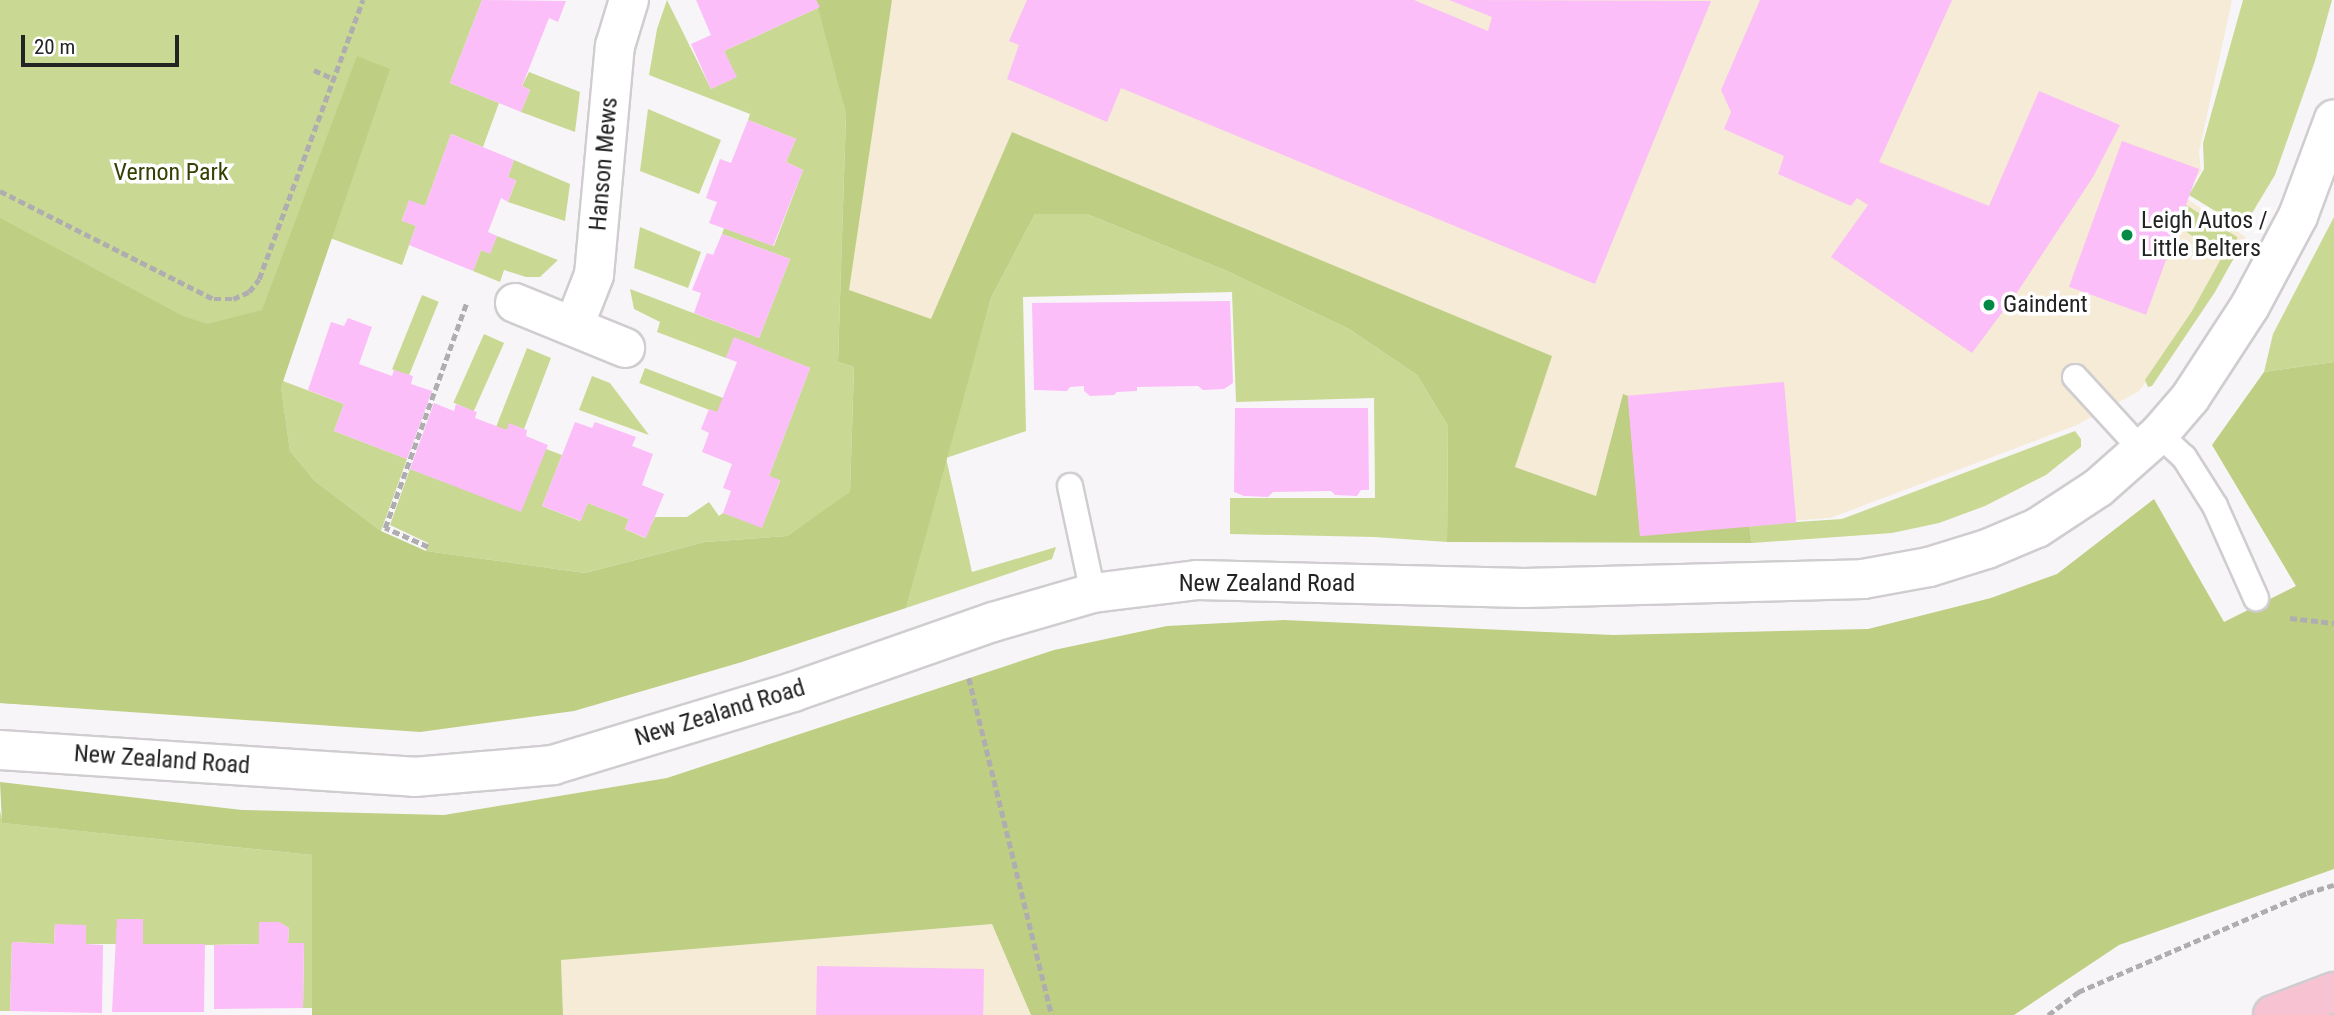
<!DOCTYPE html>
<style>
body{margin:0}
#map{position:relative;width:2334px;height:1015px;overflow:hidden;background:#f8f5f8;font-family:"Roboto Condensed",sans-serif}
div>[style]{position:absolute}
.industrial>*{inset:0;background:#f5ebd6}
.green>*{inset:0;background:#c9d993;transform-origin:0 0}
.forest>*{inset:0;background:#bece82}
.building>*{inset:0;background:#fbbef8;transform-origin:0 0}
.path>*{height:4.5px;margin-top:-2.25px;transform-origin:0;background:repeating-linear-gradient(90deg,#b0adb0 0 7px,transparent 0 10.5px)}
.roads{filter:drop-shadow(2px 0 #d0cdd0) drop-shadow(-2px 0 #d0cdd0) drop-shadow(0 2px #d0cdd0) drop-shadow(0 -2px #d0cdd0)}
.service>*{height:24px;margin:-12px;padding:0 12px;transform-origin:12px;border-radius:12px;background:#fff}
.minor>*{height:38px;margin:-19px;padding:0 19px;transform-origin:19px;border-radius:19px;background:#fff}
.primary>*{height:38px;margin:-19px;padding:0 19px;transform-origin:19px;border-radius:19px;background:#f7c2d1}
.dots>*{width:19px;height:19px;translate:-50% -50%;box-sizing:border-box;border:4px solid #fff;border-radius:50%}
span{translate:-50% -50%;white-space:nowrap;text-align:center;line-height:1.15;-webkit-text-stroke:7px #fff;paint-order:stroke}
.street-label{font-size:24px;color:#242324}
.park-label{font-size:24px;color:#374004}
.poi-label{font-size:24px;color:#242324}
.left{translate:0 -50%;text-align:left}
.scale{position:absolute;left:21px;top:35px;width:158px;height:32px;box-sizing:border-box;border:4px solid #242324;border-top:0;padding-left:9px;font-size:21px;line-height:24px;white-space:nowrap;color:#242324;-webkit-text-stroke:5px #fff;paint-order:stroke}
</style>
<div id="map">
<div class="industrial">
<div style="clip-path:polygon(892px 0,2232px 0,2199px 152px,2201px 171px,2184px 197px,2246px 237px,2190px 325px,2139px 391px,2077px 425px,1830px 518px,1640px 532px,1623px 394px,1596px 496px,1515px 467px,1551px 356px,1012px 132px,931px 320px,848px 290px)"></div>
<div style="clip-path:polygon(992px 924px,1031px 1015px,563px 1015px,561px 960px)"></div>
</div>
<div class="green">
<div style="clip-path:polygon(0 0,482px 0,450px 83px,499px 103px,483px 147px,451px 134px,425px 206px,409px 201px,402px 220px,416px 226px,402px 265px,330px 238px,283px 381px,344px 404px,334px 431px,407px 459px,381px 531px,315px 481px,290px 451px,281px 388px,103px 709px,0 703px)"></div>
<div style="clip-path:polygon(667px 0,711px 89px,736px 77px,724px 51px,820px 7px,846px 114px,838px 362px,854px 367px,850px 493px,787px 536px,705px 542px,585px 573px,426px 551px,428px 543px,390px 525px,410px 469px,450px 484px,546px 449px,562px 455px,542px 506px,580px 521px,588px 503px,629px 519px,625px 529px,645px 538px,655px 517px,687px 517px,709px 502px,719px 516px,723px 513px,762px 527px,780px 481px,769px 476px,810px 368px,734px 338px,726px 358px,657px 332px,660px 322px,634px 309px,630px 289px,759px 338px,790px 259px,722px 234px,724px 228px,774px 246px,803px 170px,786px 162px,796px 139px,748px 120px,750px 114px,649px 75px,657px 29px)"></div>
<div style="clip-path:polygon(2243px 0,2332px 0,2315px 61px,2275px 175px,2243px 228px,2189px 195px,2204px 169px,2203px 143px)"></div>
<div style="clip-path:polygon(529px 72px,580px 92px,575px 132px,521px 112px,530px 90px,522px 86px)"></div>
<div style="clip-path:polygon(648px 109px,721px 140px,699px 194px,640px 171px)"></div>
<div style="clip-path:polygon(514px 160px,570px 184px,565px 221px,508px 202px,516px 181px,508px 177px)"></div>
<div style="clip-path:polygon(2183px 203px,2237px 237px,2239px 249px,2215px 292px,2152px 386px,2148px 387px,2145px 380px,2192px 311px,2222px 257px,2171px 221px)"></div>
<div style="clip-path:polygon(1035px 214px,1087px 214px,1227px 271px,1349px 329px,1417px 375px,1448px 426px,1447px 542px,1374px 537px,1230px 534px,1230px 498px,1375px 498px,1374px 398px,1236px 402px,1232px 292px,1023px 297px,1026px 431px,946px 458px,972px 572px,1056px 547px,1052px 559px,906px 608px,946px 458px,991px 298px)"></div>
<div style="clip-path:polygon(2334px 217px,2334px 362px,2264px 372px,2273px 334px)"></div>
<div style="clip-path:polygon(640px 227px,701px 252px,688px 288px,634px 268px)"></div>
<div style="clip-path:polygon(497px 236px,558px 260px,540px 277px,526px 277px,504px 270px,500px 282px,473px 271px,481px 250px,490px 253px)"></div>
<div style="left:422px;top:295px;width:18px;height:80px;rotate:22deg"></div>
<div style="left:484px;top:334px;width:22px;height:75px;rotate:24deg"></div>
<div style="clip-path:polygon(527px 348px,551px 358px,524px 429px,510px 424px,507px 430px,496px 427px)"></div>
<div style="left:645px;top:368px;width:85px;height:16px;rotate:21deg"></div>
<div style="clip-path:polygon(592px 376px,610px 383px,649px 435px,579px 410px)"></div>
<div style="clip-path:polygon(2075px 431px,2081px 439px,2081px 447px,2046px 475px,1985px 506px,1939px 523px,1892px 533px,1752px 543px,1749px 525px,1842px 519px)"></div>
<div style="clip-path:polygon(0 811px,3px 823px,312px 855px,312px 1008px,303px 1008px,304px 944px,288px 943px,289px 928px,279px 922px,259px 922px,259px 944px,208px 945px,143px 944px,143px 919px,117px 919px,117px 944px,86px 944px,55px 924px,54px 944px,12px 942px,10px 1011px,0 1011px)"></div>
</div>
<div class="forest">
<div style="clip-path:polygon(816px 0,892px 0,849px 290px,931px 319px,1012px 132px,1552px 356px,1515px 467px,1596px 496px,1623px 394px,1628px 396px,1640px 532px,1749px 525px,1752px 543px,1447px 542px,1448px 426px,1417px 375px,1349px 329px,1227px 271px,1087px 214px,1035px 214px,991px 298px,906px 608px,742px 662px,574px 711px,420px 732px,0 703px,0 218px,183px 316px,207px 324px,262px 310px,357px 56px,390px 69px,281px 387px,290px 451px,315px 481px,381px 531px,426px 551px,585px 573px,705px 542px,787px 536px,850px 492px,854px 367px,838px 362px,846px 114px)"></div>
<div style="clip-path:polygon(2334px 362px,2334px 869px,2119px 945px,2014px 1015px,1031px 1015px,992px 924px,561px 960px,563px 1015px,312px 1015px,312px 855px,2px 823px,0 782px,242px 810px,444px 815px,667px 778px,1054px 650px,1167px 626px,1284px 620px,1613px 635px,1868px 629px,1991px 598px,2057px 574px,2154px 499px,2224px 622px,2296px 586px,2212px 445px,2264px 372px)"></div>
</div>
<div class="building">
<div style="clip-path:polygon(482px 0,566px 1px,558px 22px,549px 18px,522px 86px,530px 90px,521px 112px,450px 83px)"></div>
<div style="clip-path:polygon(696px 0,816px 0,820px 7px,724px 51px,737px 77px,711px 89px,691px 44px,711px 35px)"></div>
<div style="clip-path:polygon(1027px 0,1414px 0,1488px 31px,1492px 17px,1449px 0,1711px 1px,1595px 284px,1121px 88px,1107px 122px,1007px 79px,1019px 45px,1009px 41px)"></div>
<div style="clip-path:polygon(1760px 0,1952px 0,1879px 162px,1989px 206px,2039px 91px,2120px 125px,2093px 177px,2018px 291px,1972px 353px,1831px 257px,1868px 205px,1857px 198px,1851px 206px,1778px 174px,1784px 156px,1724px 129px,1731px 112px,1721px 90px)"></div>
<div style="clip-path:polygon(748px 120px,796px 139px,786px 162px,803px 170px,773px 246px,709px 223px,717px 202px,706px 198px,713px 178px,720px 159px,731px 163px)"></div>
<div style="clip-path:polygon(451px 134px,514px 160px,508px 177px,516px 180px,508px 202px,501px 198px,488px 232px,497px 236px,490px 254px,481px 250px,473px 271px,409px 245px,416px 226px,402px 221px,409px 200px,425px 206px)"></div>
<div style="left:2122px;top:141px;width:82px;height:155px;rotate:20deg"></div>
<div style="clip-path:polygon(722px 234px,790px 259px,759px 338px,694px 313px,701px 293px,692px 290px,707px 253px,713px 255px)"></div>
<div style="clip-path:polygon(1230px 301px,1233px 383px,1224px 389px,1203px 390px,1198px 386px,1137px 387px,1137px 391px,1117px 392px,1114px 395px,1090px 396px,1084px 391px,1084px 386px,1070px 387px,1067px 391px,1034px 390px,1032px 303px)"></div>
<div style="clip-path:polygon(348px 318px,372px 327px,359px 364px,392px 376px,394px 370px,413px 376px,411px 384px,432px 391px,407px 459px,334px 431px,344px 404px,308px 390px,331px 322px,344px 326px)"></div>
<div style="clip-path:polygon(734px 337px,810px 368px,769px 476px,780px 480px,762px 528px,723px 513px,731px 491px,723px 488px,732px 464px,702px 452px,709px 433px,701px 429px,709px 409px,717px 412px,737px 362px,726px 358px)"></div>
<div style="left:1784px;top:382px;width:141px;height:157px;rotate:85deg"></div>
<div style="clip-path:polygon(434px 403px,454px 411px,456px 404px,477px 412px,475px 418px,507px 430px,509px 423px,524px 429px,527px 430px,526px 436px,548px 445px,521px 512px,410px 469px)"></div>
<div style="clip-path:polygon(1235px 408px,1368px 408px,1369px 490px,1361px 490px,1357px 496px,1335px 495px,1331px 491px,1273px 492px,1268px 497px,1244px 496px,1234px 492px)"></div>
<div style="clip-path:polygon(575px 422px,592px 428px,595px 422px,636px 437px,632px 446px,653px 454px,642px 485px,664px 494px,646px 538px,625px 529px,629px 519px,588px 503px,581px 521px,542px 506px)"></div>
<div style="clip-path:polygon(117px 919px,143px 919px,143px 944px,205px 944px,204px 1012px,112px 1012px)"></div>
<div style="clip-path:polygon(259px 922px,279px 922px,289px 928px,288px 943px,304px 943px,303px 1008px,214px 1009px,214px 945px,259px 944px)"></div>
<div style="clip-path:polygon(55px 924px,86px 925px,86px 944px,103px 945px,102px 1013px,10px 1011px,12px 942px,54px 944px)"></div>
<div style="left:817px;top:966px;width:167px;height:49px;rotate:1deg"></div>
</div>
<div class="path">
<div style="left:314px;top:70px;width:22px;rotate:24deg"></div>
<div style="left:0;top:191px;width:240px;rotate:26.8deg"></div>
<div style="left:214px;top:299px;width:19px"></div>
<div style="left:233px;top:299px;width:17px;rotate:-24deg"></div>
<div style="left:249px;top:292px;width:16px;rotate:-52deg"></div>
<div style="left:259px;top:279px;width:298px;rotate:-69.6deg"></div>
<div style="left:428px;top:547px;width:47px;rotate:-156.2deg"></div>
<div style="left:385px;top:528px;width:240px;rotate:-70.1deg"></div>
<div style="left:2290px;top:618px;width:44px;rotate:6.5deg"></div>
<div style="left:969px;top:678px;width:347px;rotate:76.2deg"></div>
<div style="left:2048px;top:1015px;width:38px;rotate:-37deg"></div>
<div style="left:2078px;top:992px;width:249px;rotate:-23.4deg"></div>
<div style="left:2307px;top:893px;width:28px;rotate:-17deg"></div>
</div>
<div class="roads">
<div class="service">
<div style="left:2075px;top:377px;width:99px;rotate:47.5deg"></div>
<div style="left:2159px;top:434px;width:34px;rotate:43deg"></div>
<div style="left:2184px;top:457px;width:58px;rotate:57.7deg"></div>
<div style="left:2215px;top:506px;width:101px;rotate:66deg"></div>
<div style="left:1070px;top:486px;width:109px;rotate:77.9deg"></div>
</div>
<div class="minor">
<div style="left:515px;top:303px;width:119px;rotate:22.2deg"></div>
<div style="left:574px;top:326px;width:55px;rotate:-68.6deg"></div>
<div style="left:594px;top:275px;width:230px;rotate:-84.8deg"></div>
<div style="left:615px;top:46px;width:48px;rotate:-73.1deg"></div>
<div style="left:0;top:750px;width:415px;rotate:3.7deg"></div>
<div style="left:414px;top:777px;width:140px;rotate:-4.9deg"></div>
<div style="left:553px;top:765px;width:251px;rotate:-16.9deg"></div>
<div style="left:793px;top:692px;width:212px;rotate:-19.3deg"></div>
<div style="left:993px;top:622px;width:104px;rotate:-16.2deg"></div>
<div style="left:1093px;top:593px;width:106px;rotate:-7.1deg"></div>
<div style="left:1198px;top:580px;width:326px;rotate:1.4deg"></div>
<div style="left:1524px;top:588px;width:339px;rotate:-1.5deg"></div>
<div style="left:1863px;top:579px;width:67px;rotate:-10.3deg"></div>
<div style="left:1929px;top:567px;width:61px;rotate:-17.2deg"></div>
<div style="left:1987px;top:549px;width:54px;rotate:-22.8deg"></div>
<div style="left:2037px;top:528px;width:73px;rotate:-33.3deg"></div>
<div style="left:2098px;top:488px;width:81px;rotate:-41.5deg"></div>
<div style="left:2159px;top:434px;width:48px;rotate:-49.3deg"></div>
<div style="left:2190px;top:398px;width:110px;rotate:-56.9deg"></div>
<div style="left:2250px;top:306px;width:102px;rotate:-61.9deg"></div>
<div style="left:2298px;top:216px;width:103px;rotate:-69.6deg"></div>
</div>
<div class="primary">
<div style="left:2273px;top:1015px;width:65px;rotate:-20.7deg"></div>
</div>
</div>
<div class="dots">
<div style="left:2127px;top:235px;background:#038946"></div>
<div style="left:1989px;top:305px;background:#038946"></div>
</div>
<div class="street-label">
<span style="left:604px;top:164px;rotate:-85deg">Hanson Mews</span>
<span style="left:1267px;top:584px">New Zealand Road</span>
<span style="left:720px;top:713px;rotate:-17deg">New Zealand Road</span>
<span style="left:162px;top:760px;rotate:4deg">New Zealand Road</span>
</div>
<div class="park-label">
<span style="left:171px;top:173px">Vernon Park</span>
</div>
<div class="poi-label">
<span class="left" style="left:2141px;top:235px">Leigh Autos /<br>Little Belters</span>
<span class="left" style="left:2003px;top:305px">Gaindent</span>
</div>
<div class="scale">20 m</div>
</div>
